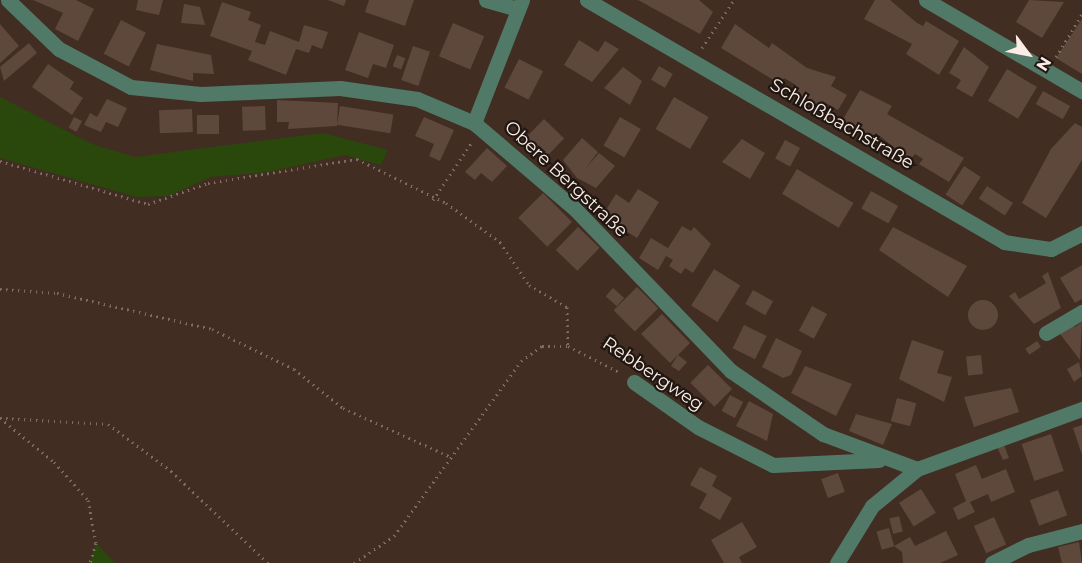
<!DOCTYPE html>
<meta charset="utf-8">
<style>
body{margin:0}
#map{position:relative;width:1082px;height:563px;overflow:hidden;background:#412d22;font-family:Montserrat,sans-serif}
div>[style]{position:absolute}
.green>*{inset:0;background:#2a480b}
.building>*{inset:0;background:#5e483c;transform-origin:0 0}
.round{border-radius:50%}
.path>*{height:3px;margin-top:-1.5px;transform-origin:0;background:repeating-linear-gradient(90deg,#7e6c63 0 1.5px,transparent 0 6px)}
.minor>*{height:15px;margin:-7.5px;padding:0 7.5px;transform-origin:7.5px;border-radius:7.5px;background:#517967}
span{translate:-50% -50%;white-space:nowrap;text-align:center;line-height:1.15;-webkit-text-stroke:4.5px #211712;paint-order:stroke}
.street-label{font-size:18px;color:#fbede6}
.north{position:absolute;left:998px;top:24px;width:60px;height:60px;-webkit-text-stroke:4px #211712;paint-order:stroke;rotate:122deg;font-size:16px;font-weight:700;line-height:24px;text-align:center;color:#fbede6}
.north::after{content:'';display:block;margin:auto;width:21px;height:27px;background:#fbede6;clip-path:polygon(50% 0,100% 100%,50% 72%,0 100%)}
</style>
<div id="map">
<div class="green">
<div style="clip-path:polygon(0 97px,92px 144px,135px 157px,323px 133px,388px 150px,381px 165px,345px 155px,268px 172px,211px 177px,168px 196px,137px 197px,0 158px)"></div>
<div style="clip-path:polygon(96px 543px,115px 563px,90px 563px)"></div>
</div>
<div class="building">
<div style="clip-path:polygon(33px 0,76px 0,94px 9px,78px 41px,55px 29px,63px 13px)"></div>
<div style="clip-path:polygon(138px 0,163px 0,159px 15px,136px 10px)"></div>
<div style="clip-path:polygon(328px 0,346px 0,344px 6px)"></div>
<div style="clip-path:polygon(369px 0,414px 0,405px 26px,365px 12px)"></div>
<div style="clip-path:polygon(638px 0,699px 0,713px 12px,700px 34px)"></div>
<div style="clip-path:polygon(875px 0,890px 0,917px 23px,923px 26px,926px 21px,959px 41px,939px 75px,906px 54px,912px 44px,864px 19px)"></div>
<div style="clip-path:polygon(1029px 0,1064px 2px,1042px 38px,1016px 22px)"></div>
<div style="clip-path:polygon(222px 2px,251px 12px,248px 20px,261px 25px,255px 42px,265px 45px,270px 31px,299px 42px,304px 25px,328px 32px,322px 49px,312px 45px,309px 53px,296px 49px,286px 75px,248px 60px,252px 51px,210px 36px)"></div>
<div style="clip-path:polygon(184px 4px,200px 7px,205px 25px,181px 23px)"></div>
<div style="clip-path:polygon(1082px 19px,1082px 74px,1056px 58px)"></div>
<div style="left:121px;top:20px;width:28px;height:38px;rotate:27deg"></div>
<div style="left:453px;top:23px;width:34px;height:36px;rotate:23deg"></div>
<div style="clip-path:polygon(0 24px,19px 46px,0 63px)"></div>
<div style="clip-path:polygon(735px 24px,769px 48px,772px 43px,807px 68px,836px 77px,831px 86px,847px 95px,838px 110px,822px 101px,819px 107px,792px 91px,796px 85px,784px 78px,780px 84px,721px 48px)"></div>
<div style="clip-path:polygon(359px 32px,394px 45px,386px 68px,373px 64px,368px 78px,345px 70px)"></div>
<div style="clip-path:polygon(579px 40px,598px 52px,605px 41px,619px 49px,592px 82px,564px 65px)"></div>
<div style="clip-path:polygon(29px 43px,37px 53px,4px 81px,0 67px)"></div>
<div style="clip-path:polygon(157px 44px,211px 55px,214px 74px,193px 73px,193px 81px,150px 70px)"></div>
<div style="left:413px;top:46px;width:18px;height:36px;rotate:19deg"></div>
<div style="clip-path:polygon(964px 47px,989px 67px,972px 97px,956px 88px,961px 80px,949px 73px)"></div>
<div style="left:397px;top:55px;width:9px;height:12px;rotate:21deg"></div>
<div style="left:519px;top:59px;width:27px;height:32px;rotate:27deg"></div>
<div style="clip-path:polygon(48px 64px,74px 82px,70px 89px,83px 98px,72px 115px,32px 87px)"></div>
<div style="left:659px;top:66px;width:16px;height:16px;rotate:30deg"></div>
<div style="clip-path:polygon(623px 67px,642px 81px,630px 105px,604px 88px)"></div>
<div style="left:1007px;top:69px;width:35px;height:37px;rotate:31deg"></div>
<div style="clip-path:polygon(860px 90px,892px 106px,887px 114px,964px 158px,949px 182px,919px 164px,923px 159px,915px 154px,910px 160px,876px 133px,872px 139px,842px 121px)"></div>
<div style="left:1043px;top:91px;width:31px;height:15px;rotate:29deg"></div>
<div style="left:674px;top:97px;width:40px;height:37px;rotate:30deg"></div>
<div style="clip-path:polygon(107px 99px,127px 108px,118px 127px,106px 122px,101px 132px,84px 125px,90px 113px,97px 117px)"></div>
<div style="clip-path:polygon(277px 100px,338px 103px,337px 126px,288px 129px,289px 122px,277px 122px)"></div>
<div style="left:265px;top:106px;width:24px;height:23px;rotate:88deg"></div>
<div style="left:340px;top:106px;width:54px;height:19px;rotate:9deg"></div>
<div style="left:192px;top:109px;width:23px;height:33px;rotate:88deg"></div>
<div style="left:197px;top:115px;width:22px;height:19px"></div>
<div style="left:74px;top:117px;width:9px;height:12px;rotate:27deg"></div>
<div style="clip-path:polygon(424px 117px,454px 130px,440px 161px,429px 156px,434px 144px,415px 136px)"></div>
<div style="left:620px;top:117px;width:24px;height:33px;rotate:30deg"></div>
<div style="left:544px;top:119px;width:28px;height:30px;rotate:44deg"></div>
<div style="clip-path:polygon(1075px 123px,1082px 127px,1082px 160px,1046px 218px,1022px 203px,1051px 149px)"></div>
<div style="clip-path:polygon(582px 138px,598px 152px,585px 169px,599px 153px,615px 166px,596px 188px,577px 178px,563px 160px)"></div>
<div style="clip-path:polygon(742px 139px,765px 153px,750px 179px,722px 162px)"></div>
<div style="left:785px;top:140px;width:17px;height:21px;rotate:28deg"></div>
<div style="clip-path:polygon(487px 148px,507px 166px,492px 182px,481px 173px,475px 180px,465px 172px)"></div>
<div style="left:964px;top:166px;width:20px;height:34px;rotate:33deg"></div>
<div style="left:797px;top:169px;width:66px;height:29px;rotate:31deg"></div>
<div style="left:987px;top:186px;width:31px;height:15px;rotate:33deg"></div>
<div style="clip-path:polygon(638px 189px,659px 202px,637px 238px,602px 216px,616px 194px,629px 203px)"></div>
<div style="left:871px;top:191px;width:31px;height:20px;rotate:29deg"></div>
<div style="left:543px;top:193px;width:41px;height:35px;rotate:45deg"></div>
<div style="clip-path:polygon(682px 226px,691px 231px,694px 227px,711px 244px,693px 273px,685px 268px,681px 274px,669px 266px,673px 260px,666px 256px,658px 270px,639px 258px,651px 238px,668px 248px)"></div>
<div style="left:578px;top:227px;width:30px;height:32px;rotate:44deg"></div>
<div style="clip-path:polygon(893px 227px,967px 266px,948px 297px,879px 250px)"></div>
<div style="clip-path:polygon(1082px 265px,1082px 299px,1075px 303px,1060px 278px)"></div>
<div style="left:714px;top:269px;width:31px;height:43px;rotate:32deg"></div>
<div style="clip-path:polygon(1048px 272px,1061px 308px,1034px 324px,1009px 296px,1015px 292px,1019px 299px,1033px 291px,1046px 283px,1042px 276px)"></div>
<div style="left:637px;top:287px;width:30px;height:33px;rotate:45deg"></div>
<div style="left:613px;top:288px;width:15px;height:11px;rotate:42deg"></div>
<div style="left:753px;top:290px;width:23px;height:16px;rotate:29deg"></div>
<div class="round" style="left:968px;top:300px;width:30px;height:30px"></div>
<div style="left:812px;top:306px;width:17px;height:28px;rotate:28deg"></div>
<div style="clip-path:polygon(662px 314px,690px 343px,678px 355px,687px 362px,679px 371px,671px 366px,678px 355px,670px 363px,641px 334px)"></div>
<div style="clip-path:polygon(1071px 321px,1075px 327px,1082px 322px,1080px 360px,1057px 330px)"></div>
<div style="left:744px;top:325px;width:25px;height:26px;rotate:26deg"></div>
<div style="clip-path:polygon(776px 338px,802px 351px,791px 375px,783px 378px,762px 367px)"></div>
<div style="clip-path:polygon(912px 340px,944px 351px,937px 373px,952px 377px,944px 402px,899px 379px)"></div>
<div style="left:1037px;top:341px;width:7px;height:14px;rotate:56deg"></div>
<div style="left:981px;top:355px;width:19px;height:15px;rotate:84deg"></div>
<div style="clip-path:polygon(1079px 362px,1082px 376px,1074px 382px,1067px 369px)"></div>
<div style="left:708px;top:365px;width:34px;height:25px;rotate:45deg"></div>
<div style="clip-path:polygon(805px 366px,852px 384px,836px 416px,791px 393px)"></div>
<div style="clip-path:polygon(1011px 388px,1019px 412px,974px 427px,964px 397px)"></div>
<div style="left:730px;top:395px;width:15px;height:18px;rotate:28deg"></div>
<div style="left:897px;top:398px;width:20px;height:24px;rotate:15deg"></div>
<div style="clip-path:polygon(749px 401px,773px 414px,767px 441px,736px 426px)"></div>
<div style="clip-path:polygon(856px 414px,892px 424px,883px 445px,849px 431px)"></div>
<div style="clip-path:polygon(1082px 425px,1082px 455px,1073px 428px)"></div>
<div style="left:1051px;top:434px;width:39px;height:31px;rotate:71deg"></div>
<div style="clip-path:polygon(1004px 445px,1009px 458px,1003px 460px,997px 447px)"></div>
<div style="clip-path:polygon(976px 465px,982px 479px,1006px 469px,1015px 492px,991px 502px,988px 494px,970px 502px,975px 512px,958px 520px,953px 508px,966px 501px,955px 474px)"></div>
<div style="clip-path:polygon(700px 467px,717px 476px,712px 486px,732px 498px,720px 520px,699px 508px,707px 494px,690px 485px)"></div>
<div style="left:838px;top:473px;width:20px;height:18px;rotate:70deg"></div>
<div style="left:921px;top:489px;width:28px;height:26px;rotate:58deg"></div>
<div style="left:1058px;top:490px;width:27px;height:30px;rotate:70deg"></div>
<div style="left:899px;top:516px;width:16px;height:10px;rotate:76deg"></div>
<div style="left:994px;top:517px;width:30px;height:22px;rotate:66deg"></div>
<div style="clip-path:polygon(742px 522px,757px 547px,739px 557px,742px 563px,724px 563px,711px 540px)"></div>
<div style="left:889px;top:528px;width:19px;height:13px;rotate:74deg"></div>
<div style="clip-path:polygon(946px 531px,958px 555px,940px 563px,903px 563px,902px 552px,894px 546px,910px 537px,915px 546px)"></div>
<div style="clip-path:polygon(1079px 542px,1082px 563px,1062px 563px,1058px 547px)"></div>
</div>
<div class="path">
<div style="left:702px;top:48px;width:58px;rotate:-56.3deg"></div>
<div style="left:1056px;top:57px;width:50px;rotate:-58.8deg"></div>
<div style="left:0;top:161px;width:154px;rotate:16.2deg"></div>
<div style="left:148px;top:204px;width:64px;rotate:-19.3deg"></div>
<div style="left:208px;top:183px;width:151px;rotate:-9.2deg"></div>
<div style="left:357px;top:159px;width:99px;rotate:26.3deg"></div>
<div style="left:446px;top:203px;width:67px;rotate:35.8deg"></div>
<div style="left:500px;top:242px;width:52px;rotate:56deg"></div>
<div style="left:529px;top:285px;width:44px;rotate:30.1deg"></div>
<div style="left:567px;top:307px;width:39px;rotate:89deg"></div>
<div style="left:433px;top:200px;width:70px;rotate:-56.1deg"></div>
<div style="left:0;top:289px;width:57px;rotate:4deg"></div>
<div style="left:57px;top:293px;width:159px;rotate:13.1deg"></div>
<div style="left:212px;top:329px;width:91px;rotate:26deg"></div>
<div style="left:294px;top:369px;width:63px;rotate:38.5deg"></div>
<div style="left:343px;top:408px;width:119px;rotate:24.4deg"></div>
<div style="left:0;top:418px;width:108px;rotate:3.2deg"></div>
<div style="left:108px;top:424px;width:79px;rotate:36.7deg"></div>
<div style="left:171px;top:471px;width:134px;rotate:43.5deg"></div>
<div style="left:0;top:418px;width:70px;rotate:39.2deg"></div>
<div style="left:54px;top:462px;width:51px;rotate:48.2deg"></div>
<div style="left:88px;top:500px;width:44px;rotate:79.5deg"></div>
<div style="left:96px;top:543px;width:21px;rotate:107deg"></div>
<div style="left:354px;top:563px;width:48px;rotate:-34deg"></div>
<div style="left:394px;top:536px;width:216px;rotate:-54deg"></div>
<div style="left:521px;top:361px;width:26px;rotate:-36deg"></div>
<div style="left:542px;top:346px;width:26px"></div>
<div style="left:568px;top:346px;width:59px;rotate:27deg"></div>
</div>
<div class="minor">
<div style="left:8px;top:0;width:71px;rotate:43.9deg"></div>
<div style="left:59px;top:49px;width:81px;rotate:27.8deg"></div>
<div style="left:131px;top:87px;width:70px;rotate:5.7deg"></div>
<div style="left:201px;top:94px;width:139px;rotate:-2.5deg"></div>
<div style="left:340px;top:88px;width:78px;rotate:8.1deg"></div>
<div style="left:417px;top:99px;width:62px;rotate:22.8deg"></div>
<div style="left:474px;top:123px;width:133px;rotate:40.4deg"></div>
<div style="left:575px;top:209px;width:225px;rotate:46.1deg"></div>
<div style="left:731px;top:371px;width:112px;rotate:34.4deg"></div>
<div style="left:823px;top:434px;width:100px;rotate:20.4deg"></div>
<div style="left:486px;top:0;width:33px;rotate:16deg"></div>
<div style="left:587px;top:0;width:482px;rotate:30.1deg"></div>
<div style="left:1004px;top:242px;width:48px;rotate:8.5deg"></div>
<div style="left:1051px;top:249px;width:35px;rotate:-27deg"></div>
<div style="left:926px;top:0;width:181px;rotate:30.3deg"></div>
<div style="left:474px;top:123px;width:132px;rotate:-68.7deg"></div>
<div style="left:1046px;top:333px;width:42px;rotate:-30.3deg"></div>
<div style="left:634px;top:382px;width:78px;rotate:35.1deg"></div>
<div style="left:698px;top:427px;width:84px;rotate:26.9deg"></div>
<div style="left:773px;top:465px;width:106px;rotate:-2.7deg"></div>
<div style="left:837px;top:563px;width:67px;rotate:-58.4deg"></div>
<div style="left:872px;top:506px;width:58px;rotate:-39.4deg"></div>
<div style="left:917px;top:469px;width:176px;rotate:-20deg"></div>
<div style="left:992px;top:563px;width:40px;rotate:-26.6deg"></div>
<div style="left:1028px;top:545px;width:56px;rotate:-14.5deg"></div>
</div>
<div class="street-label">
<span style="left:842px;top:124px;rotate:30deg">Schloßbachstraße</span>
<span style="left:566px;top:179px;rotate:43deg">Obere Bergstraße</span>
<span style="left:653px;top:374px;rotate:34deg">Rebbergweg</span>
</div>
<div class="north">N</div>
</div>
